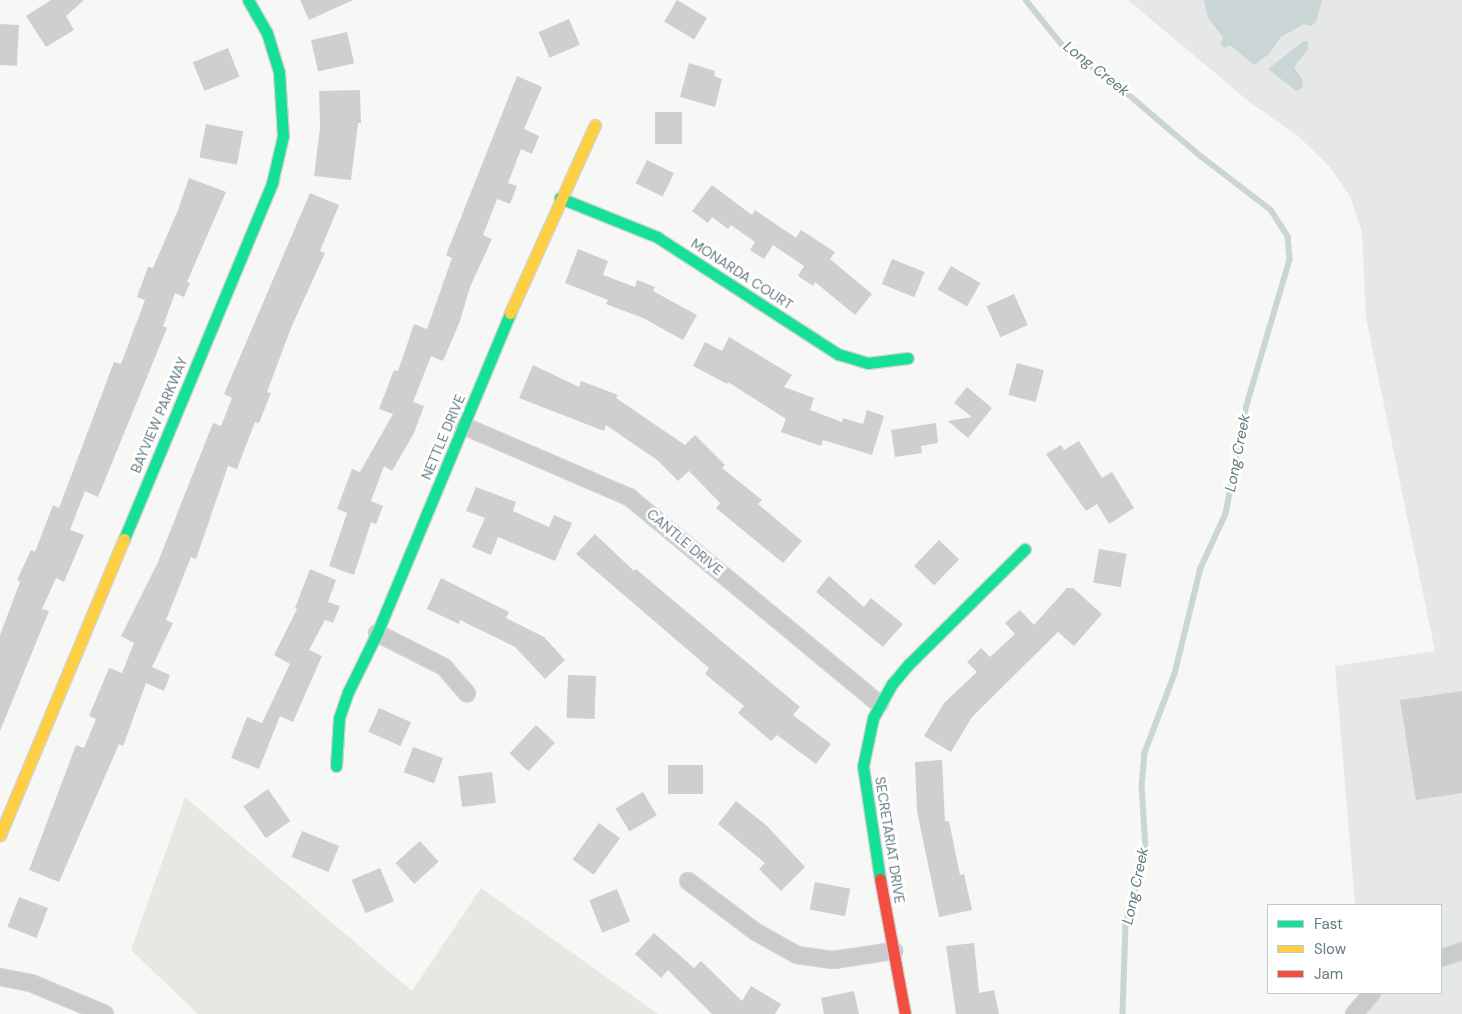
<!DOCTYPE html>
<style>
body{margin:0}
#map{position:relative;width:1462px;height:1014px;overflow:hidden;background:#f7f7f6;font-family:"DM Sans",sans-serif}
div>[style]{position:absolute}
.built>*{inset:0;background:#e6e7e7}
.green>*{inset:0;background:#e6e9e3}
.water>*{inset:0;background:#cad5d6}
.stream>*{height:5.5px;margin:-2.75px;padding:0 2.75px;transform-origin:2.75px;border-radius:2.75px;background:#cad5d6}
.building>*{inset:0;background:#cdcfd0;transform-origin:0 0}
.roads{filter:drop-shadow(1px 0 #d2d4d4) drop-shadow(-1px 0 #d2d4d4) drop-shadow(0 1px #d2d4d4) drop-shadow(0 -1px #d2d4d4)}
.street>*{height:16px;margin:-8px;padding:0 8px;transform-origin:8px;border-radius:8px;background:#c9cbcc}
.fast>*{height:11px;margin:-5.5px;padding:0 5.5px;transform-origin:5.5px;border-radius:5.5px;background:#16e098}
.slow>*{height:11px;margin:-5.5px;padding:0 5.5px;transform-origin:5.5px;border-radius:5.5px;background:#ffcf43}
.jam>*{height:11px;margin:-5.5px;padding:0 5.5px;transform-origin:5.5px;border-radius:5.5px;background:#f24e42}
span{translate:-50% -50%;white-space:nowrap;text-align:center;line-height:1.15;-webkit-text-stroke:5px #fff;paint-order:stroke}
.street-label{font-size:14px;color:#627a81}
.water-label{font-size:15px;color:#5d797c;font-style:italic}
.legend{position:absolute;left:1267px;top:904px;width:175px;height:90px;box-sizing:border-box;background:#fff;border:1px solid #c0cacd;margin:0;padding:6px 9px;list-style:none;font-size:15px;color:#627a81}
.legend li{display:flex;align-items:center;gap:10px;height:25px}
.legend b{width:25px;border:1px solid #c0cacd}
</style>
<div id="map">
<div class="built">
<div style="clip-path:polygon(1128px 0,1462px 0,1462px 1014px,1364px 1014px,1362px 993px,1441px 993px,1441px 905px,1355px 905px,1335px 666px,1435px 651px,1366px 318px,1362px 232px,1350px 196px,1329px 166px,1297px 135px,1252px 104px)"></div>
</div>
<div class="green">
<div style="clip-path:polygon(185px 797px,412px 991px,481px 888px,658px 1014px,198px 1014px,131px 950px)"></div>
</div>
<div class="water">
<div style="clip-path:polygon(1204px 0,1322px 0,1316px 22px,1310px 26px,1304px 24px,1281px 37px,1269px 54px,1254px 65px,1230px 45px,1225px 48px,1221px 45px,1223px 37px,1208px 18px)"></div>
<div style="clip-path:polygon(1308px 41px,1308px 49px,1294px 67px,1303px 81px,1302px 88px,1296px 91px,1268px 69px,1302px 42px)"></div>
</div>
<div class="stream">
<div style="left:1026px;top:0;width:67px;rotate:51.1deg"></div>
<div style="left:1068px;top:52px;width:46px;rotate:31.6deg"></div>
<div style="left:1107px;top:76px;width:125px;rotate:40.5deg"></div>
<div style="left:1202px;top:157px;width:87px;rotate:37.5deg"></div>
<div style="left:1271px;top:210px;width:31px;rotate:57deg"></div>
<div style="left:1288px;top:236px;width:24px;rotate:85deg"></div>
<div style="left:1290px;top:260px;width:155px;rotate:106.5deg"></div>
<div style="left:1246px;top:409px;width:107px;rotate:100.8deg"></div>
<div style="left:1226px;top:514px;width:60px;rotate:114.8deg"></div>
<div style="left:1201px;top:568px;width:109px;rotate:103.8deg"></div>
<div style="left:1175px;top:674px;width:85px;rotate:110.8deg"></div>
<div style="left:1145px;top:753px;width:32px;rotate:95deg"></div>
<div style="left:1142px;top:785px;width:66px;rotate:86.5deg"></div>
<div style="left:1146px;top:851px;width:76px;rotate:105.3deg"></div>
<div style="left:1126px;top:924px;width:90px;rotate:91.9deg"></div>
</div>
<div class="building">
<div style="clip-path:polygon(51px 0,84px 0,66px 16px,74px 30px,46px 47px,26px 16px)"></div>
<div style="clip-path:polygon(300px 0,353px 0,309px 20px)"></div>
<div style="left:677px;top:0;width:35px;height:25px;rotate:31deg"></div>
<div style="left:569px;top:19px;width:28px;height:33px;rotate:67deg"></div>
<div style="left:0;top:24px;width:19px;height:41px;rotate:3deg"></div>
<div style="left:347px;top:32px;width:32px;height:37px;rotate:77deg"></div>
<div style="left:228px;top:48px;width:31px;height:38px;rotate:68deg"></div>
<div style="clip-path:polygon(689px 63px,715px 71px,714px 76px,722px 79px,715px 107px,680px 97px)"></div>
<div style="clip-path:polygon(517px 76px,542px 87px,524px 129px,539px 136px,532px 154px,521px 149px,508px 183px,517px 186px,510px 204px,497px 199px,483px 235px,492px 239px,470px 287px,460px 321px,443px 361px,431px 356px,413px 402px,424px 406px,414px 433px,392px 471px,384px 466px,371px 501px,383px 506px,376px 524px,371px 522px,354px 575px,329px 566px,347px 513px,337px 509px,352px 469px,360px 472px,393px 414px,379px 409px,394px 370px,398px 371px,414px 324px,427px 329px,452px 258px,446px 255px)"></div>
<div style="clip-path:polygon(360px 90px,361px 123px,358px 123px,351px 180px,314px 176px,320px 128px,319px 91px)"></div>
<div style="left:655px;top:112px;width:27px;height:32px"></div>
<div style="left:206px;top:124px;width:38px;height:34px;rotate:11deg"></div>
<div style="left:647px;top:160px;width:30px;height:26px;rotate:26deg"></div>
<div style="clip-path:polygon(189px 178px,226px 192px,187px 282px,190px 283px,184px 297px,175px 293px,163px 326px,167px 328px,98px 497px,85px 491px,70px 530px,84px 535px,64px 582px,56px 578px,42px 609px,49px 611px,0 731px,0 635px,20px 582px,17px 580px,31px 550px,35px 552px,53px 505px,59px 508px,114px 362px,121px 364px,145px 300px,137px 297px,148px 267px,153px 268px,178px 210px)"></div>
<div style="clip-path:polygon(712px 185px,752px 215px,755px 210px,796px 238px,801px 230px,835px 252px,830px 259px,872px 294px,855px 315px,815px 282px,813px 286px,798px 276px,804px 266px,773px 245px,764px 259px,750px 250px,755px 242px,731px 225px,728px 229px,712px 217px,708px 223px,692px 211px)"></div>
<div style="clip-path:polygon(310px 193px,339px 205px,320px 251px,325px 253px,291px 328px,267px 392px,271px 393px,259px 423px,255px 422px,237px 469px,228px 466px,196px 559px,191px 557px,166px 620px,173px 623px,152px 667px,170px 675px,164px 691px,146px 683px,123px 746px,119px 744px,59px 882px,29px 870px,76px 745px,84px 748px,96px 719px,89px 716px,109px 668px,122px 673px,134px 643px,121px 636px,158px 562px,213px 423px,221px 426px,232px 398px,224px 394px)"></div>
<div style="clip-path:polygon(578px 249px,608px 261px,603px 275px,635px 287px,637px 280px,655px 287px,653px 291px,697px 315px,683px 340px,643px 318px,606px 304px,608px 300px,565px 283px)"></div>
<div style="left:892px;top:259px;width:35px;height:27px;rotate:22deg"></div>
<div style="left:951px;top:266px;width:34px;height:27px;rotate:30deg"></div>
<div style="left:1014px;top:294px;width:34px;height:30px;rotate:66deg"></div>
<div style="clip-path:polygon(729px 337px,792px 375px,784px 387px,814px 398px,810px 410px,842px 422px,843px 418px,863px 424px,867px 410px,884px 416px,872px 455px,823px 440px,821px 446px,781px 432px,786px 419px,728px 382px,727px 384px,693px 366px,705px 342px,722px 351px)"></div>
<div style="left:1017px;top:363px;width:28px;height:33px;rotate:15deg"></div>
<div style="clip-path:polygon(533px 365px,579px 387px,581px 381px,618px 395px,616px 398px,685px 445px,695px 435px,725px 465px,722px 468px,762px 500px,758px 504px,802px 541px,783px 563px,716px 508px,720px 503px,689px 471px,678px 481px,657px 460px,606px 425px,604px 431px,519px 398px)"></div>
<div style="clip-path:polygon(967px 387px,992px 408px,968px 438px,948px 421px,972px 417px,954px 403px)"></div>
<div style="clip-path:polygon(936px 423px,938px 443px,921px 446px,922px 453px,895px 457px,891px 430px)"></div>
<div style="clip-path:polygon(1079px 441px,1102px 478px,1112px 472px,1134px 508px,1109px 524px,1097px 504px,1086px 511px,1046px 454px,1061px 445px,1064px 450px)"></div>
<div style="clip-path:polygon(476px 487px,516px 502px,513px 511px,549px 527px,554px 515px,572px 523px,555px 561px,498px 537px,491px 555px,472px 547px,485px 518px,466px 511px)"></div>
<div style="clip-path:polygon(595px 534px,634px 571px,636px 569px,800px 707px,793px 715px,831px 744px,816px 764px,777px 735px,771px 741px,738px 713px,744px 706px,705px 674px,709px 668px,576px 554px)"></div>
<div style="left:939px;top:540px;width:28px;height:36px;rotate:44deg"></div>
<div style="left:1099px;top:549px;width:28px;height:34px;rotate:10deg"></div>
<div style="clip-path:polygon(310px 569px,336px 580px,328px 602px,340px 606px,333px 623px,325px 620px,309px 650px,322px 656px,293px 722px,280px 716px,259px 769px,231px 758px,247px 717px,262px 723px,290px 664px,274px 655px,297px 609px,295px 608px)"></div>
<div style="clip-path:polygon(829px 576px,864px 607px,871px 598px,903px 624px,883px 647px,816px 592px)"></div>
<div style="clip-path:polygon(441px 578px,509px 612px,506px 618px,544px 637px,565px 660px,545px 679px,515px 647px,460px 620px,459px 624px,427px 609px)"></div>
<div style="clip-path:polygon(1067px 588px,1073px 588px,1102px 614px,1074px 646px,1058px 632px,972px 717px,951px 752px,924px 736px,944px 703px,977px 672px,967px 662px,981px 648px,990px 657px,1015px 634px,1005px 623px,1020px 610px,1034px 625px)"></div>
<div style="left:568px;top:675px;width:28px;height:43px;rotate:2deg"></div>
<div style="clip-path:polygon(1462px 691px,1462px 793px,1416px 800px,1400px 700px)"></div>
<div style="left:379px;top:708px;width:35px;height:26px;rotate:24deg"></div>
<div style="left:536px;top:725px;width:26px;height:39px;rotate:43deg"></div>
<div style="left:413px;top:747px;width:32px;height:27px;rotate:20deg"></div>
<div style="clip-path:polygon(942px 760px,945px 821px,949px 821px,960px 875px,964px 874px,972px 910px,939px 917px,917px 811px,915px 762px)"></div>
<div style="left:668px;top:765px;width:35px;height:29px"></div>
<div style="left:492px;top:772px;width:31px;height:34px;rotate:83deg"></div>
<div style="left:268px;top:789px;width:39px;height:30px;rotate:55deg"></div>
<div style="left:643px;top:792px;width:27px;height:32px;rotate:59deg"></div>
<div style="clip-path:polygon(736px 801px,767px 826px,805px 867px,781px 891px,759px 869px,765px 863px,718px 824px)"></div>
<div style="left:599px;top:823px;width:26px;height:45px;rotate:36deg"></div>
<div style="left:302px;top:831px;width:40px;height:28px;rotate:22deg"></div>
<div style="left:420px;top:841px;width:28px;height:33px;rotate:48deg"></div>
<div style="left:380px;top:868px;width:36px;height:31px;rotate:67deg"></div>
<div style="left:815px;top:882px;width:36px;height:28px;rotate:11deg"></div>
<div style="left:617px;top:889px;width:35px;height:30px;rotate:68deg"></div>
<div style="left:19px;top:897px;width:31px;height:32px;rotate:21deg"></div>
<div style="clip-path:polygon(654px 933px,694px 968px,701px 961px,742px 1001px,751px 986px,781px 1004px,775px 1014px,712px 1014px,668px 970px,661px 978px,635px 954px)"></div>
<div style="clip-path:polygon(974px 943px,979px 993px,994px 990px,999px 1014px,956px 1014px,946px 946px)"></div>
<div style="clip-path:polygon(854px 991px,859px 1014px,824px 1014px,821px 998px)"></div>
</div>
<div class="roads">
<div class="street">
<div style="left:464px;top:426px;width:180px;rotate:23.3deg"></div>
<div style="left:629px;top:497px;width:325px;rotate:39.6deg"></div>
<div style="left:377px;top:633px;width:75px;rotate:26.9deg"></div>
<div style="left:444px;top:667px;width:35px;rotate:49deg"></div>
<div style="left:688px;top:881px;width:85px;rotate:36.9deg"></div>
<div style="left:756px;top:932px;width:47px;rotate:29.3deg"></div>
<div style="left:797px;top:955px;width:36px;rotate:8deg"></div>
<div style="left:833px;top:960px;width:62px;rotate:-8.4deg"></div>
<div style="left:1441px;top:958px;width:22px;rotate:-18deg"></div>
<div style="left:0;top:977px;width:32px;rotate:11deg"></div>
<div style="left:31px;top:983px;width:80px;rotate:22.7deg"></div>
<div style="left:1354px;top:1014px;width:28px;rotate:-49deg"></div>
</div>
<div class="fast">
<div style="left:560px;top:198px;width:105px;rotate:21.9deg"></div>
<div style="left:657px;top:237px;width:216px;rotate:32.9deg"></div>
<div style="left:838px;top:354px;width:31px;rotate:17deg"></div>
<div style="left:868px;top:363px;width:40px;rotate:-7.1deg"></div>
<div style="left:124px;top:539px;width:386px;rotate:-67.4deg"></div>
<div style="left:272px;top:183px;width:48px;rotate:-76.8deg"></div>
<div style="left:283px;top:136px;width:64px;rotate:-93.6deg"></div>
<div style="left:279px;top:72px;width:41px;rotate:-107.1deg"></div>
<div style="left:267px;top:33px;width:38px;rotate:-120deg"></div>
<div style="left:336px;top:766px;width:48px;rotate:-86.4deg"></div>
<div style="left:339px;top:718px;width:28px;rotate:-71deg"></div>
<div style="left:348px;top:692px;width:66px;rotate:-63.8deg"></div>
<div style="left:377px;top:633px;width:347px;rotate:-67.4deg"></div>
<div style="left:880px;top:879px;width:114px;rotate:-98.6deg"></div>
<div style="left:863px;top:766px;width:49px;rotate:-78.2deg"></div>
<div style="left:873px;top:718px;width:39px;rotate:-61deg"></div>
<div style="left:892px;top:684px;width:26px;rotate:-50deg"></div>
<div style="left:909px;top:664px;width:163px;rotate:-44.8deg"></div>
</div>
<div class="slow">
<div style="left:510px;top:313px;width:206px;rotate:-65.7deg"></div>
<div style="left:0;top:835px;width:321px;rotate:-67.3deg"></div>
</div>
<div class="jam">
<div style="left:880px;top:879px;width:137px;rotate:79.5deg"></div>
</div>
</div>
<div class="street-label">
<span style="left:742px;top:274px;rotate:33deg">MONARDA COURT</span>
<span style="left:159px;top:415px;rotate:-67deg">BAYVIEW PARKWAY</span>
<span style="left:443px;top:437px;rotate:-67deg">NETTLE DRIVE</span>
<span style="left:685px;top:542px;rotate:40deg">CANTLE DRIVE</span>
<span style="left:890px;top:840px;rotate:81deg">SECRETARIAT DRIVE</span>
</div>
<div class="water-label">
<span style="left:1096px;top:69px;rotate:38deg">Long Creek</span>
<span style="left:1238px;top:453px;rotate:-79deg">Long Creek</span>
<span style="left:1136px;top:886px;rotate:-78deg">Long Creek</span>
</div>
<ul class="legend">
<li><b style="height:6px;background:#16e098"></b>Fast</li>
<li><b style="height:6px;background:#ffcf43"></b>Slow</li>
<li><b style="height:6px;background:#f24e42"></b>Jam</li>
</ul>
</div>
